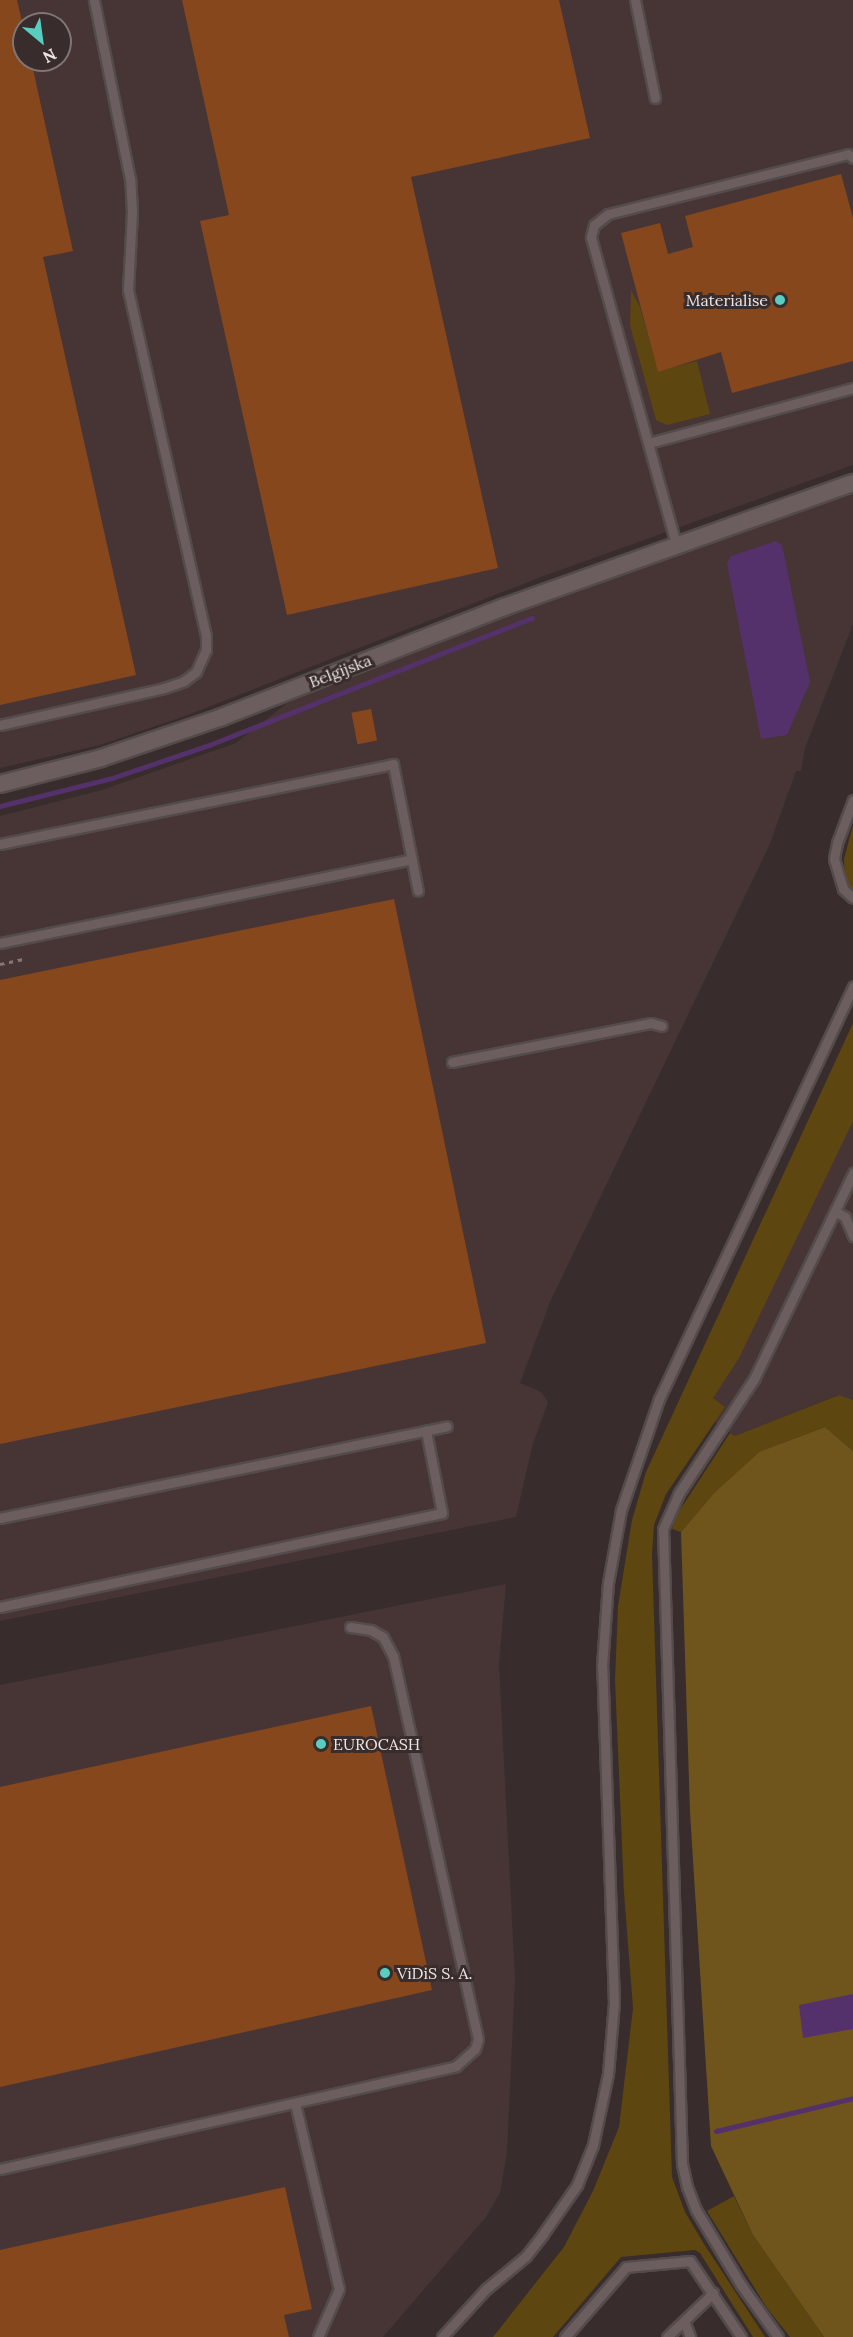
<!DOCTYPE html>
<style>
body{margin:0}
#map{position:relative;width:853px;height:2337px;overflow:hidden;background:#382c2c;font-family:Lora,serif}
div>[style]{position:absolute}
.built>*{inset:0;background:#473535}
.green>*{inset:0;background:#5d4610}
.forest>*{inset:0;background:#6f551b}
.water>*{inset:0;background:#55316b}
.stream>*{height:5px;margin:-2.5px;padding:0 2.5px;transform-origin:2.5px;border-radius:2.5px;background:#55316b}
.building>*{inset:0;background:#86471d;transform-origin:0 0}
.path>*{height:3px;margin-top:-1.5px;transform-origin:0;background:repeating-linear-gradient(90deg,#827878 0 4.5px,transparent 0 9px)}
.roads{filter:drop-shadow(2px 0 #544b4b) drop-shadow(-2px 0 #544b4b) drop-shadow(0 2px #544b4b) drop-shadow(0 -2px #544b4b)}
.service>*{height:9px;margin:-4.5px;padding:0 4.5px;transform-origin:4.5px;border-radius:4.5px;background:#6c5e5e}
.minor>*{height:16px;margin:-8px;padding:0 8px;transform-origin:8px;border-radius:8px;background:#6c5e5e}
.dots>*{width:16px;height:16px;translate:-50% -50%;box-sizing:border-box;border:3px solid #382c2c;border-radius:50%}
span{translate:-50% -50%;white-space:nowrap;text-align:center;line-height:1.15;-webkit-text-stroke:6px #382c2c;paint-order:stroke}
.poi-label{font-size:16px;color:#ece3e3}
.right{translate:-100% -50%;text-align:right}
.left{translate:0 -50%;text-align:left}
.street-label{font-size:16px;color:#ece3e3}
.north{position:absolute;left:12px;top:12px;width:60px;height:60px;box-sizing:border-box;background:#382c2c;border:2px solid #807575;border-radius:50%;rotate:151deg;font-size:16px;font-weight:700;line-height:24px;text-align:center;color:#ece3e3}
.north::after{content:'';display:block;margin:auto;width:21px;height:27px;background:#58cec0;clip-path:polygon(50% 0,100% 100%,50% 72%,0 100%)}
</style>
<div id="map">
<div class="built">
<div style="clip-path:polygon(evenodd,0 0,853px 0,853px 465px,541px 577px,185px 716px,100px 745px,0 768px,0 0,24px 24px,60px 24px,60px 60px,24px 60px,24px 24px)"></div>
<div style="clip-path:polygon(853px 493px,853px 624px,805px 748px,801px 771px,796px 771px,769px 846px,550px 1302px,520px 1383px,541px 1392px,548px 1402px,532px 1447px,516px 1517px,0 1621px,0 816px,102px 790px,236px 743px,287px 703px,502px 619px)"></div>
<div style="clip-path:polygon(853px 1051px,853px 1400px,838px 1395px,735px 1436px,686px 1402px)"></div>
<div style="clip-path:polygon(506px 1584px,499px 1664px,515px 1979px,507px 2153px,500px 2193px,486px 2217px,383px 2337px,0 2337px,0 1685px)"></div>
</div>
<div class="green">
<div style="clip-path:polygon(631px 290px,640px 307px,658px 371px,697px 361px,710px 414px,667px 425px,656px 420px,630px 325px)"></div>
<div style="clip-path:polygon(853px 825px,853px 892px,845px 877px,844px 859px)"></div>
<div style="clip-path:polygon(853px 1023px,853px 1121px,739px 1358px,713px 1398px,725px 1407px,666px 1494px,654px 1525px,652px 1554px,672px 2177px,685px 2212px,704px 2244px,765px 2337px,753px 2337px,700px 2253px,695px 2250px,621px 2257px,553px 2337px,493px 2337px,564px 2247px,593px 2191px,619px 2127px,633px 2008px,624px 1893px,615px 1680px,618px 1606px,632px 1520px,646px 1472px)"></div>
<div style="clip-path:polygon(839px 1395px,853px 1400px,853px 1451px,825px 1427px,759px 1452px,714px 1493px,681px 1532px,672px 1529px,676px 1516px,730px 1433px,735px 1436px)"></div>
<div style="clip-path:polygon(734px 2196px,753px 2235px,824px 2337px,790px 2337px,767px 2308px,707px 2211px)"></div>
</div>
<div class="forest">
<div style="clip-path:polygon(825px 1427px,853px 1451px,853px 2337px,824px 2337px,753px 2235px,711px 2146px,690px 1812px,681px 1532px,714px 1493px,759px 1452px)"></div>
</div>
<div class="water">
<div style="clip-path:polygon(776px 541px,782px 545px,810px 682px,787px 735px,761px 739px,727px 564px,731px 556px)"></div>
<div style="clip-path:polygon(853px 1994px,853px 2029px,803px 2038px,799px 2005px)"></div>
</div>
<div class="stream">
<div style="left:0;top:806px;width:115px;rotate:-14deg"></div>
<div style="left:112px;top:778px;width:102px;rotate:-18.8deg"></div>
<div style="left:209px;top:745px;width:347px;rotate:-21.5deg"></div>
<div style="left:716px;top:2131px;width:141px;rotate:-13.5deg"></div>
</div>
<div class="building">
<div style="clip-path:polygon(0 0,17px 0,24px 30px,24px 60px,31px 60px,73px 251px,43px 257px,136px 675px,0 705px)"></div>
<div style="clip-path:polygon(182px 0,559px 0,590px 138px,411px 177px,498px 568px,287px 615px,200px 221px,229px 215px)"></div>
<div style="clip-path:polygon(841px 174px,853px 218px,853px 361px,732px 393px,721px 352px,658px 372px,621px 233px,660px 223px,668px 254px,693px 247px,685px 216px)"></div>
<div style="left:371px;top:709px;width:32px;height:20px;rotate:79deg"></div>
<div style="clip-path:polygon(394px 899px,486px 1343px,0 1444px,0 980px)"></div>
<div style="clip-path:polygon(371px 1706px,432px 1990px,0 2087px,0 1787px)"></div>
<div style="clip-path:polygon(285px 2187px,312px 2309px,284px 2315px,289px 2337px,0 2337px,0 2250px)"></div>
</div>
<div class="path">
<div style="left:0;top:964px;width:24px;rotate:-12deg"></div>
</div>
<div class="roads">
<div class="service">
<div style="left:635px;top:0;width:100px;rotate:78.5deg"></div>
<div style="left:649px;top:443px;width:211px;rotate:-15.1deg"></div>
<div style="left:676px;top:544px;width:319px;rotate:-105.5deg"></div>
<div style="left:591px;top:237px;width:12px;rotate:-76deg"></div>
<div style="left:594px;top:225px;width:18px;rotate:-38deg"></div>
<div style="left:608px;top:214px;width:247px;rotate:-14deg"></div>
<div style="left:848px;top:154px;width:6px;rotate:39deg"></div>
<div style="left:0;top:725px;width:168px;rotate:-12.7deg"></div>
<div style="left:164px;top:688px;width:21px;rotate:-19deg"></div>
<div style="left:184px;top:681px;width:15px;rotate:-37deg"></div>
<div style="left:196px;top:672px;width:24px;rotate:-66deg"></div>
<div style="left:206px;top:650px;width:14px;rotate:-90deg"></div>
<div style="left:206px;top:636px;width:354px;rotate:-102.7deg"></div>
<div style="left:128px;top:291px;width:79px;rotate:-87.1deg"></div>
<div style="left:132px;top:212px;width:33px;rotate:-93deg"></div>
<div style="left:130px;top:179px;width:183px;rotate:-101.4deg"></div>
<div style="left:853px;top:800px;width:46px;rotate:110.4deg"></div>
<div style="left:837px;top:843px;width:16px;rotate:101deg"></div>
<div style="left:834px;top:859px;width:31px;rotate:73deg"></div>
<div style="left:843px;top:889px;width:13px;rotate:42deg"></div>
<div style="left:0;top:844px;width:401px;rotate:-11.5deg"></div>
<div style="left:393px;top:764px;width:129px;rotate:78.9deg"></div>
<div style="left:0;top:943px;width:420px;rotate:-11.5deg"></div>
<div style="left:452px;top:1062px;width:203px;rotate:-11.1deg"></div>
<div style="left:651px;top:1023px;width:11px;rotate:15deg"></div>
<div style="left:835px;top:1211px;width:12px;rotate:31deg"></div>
<div style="left:845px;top:1217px;width:21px;rotate:67deg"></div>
<div style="left:0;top:1518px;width:456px;rotate:-11.6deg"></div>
<div style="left:0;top:1607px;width:452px;rotate:-12deg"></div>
<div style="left:442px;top:1513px;width:84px;rotate:-101deg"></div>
<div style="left:295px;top:2103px;width:191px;rotate:76.7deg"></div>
<div style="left:339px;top:2289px;width:52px;rotate:113.6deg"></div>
<div style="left:0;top:2169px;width:467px;rotate:-12.7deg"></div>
<div style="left:456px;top:2066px;width:25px;rotate:-42deg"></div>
<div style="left:475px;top:2049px;width:10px;rotate:-73deg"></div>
<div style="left:478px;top:2039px;width:392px;rotate:-102.5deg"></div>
<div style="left:393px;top:1656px;width:21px;rotate:-118deg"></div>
<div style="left:383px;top:1637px;width:14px;rotate:-150deg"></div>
<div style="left:371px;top:1630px;width:21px;rotate:-172deg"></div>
<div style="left:684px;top:2321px;width:17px;rotate:69deg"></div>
<div style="left:442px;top:2337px;width:65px;rotate:-47.5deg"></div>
<div style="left:486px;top:2289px;width:52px;rotate:-39.5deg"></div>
<div style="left:526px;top:2256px;width:28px;rotate:-52deg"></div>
<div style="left:543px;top:2234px;width:60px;rotate:-55.2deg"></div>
<div style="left:577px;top:2185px;width:43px;rotate:-68.2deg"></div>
<div style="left:593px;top:2145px;width:73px;rotate:-78.1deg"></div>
<div style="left:608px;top:2074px;width:71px;rotate:-85.2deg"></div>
<div style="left:614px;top:2003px;width:337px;rotate:-92deg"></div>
<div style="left:602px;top:1666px;width:83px;rotate:-85.9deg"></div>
<div style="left:608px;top:1583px;width:74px;rotate:-79.9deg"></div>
<div style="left:621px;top:1510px;width:117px;rotate:-71.1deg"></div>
<div style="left:659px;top:1399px;width:456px;rotate:-64.8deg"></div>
<div style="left:565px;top:2337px;width:93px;rotate:-48.9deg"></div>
<div style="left:626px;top:2267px;width:64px;rotate:-5.4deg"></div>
<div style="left:690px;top:2261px;width:92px;rotate:56.1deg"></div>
<div style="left:667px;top:2337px;width:64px;rotate:-43.7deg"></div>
<div style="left:778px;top:2337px;width:64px;rotate:-125.4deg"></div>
<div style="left:741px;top:2285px;width:87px;rotate:-121deg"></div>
<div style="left:696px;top:2210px;width:25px;rotate:-111deg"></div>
<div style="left:687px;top:2187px;width:24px;rotate:-102deg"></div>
<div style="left:682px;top:2164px;width:635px;rotate:-91.71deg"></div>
<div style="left:663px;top:1529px;width:39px;rotate:-66deg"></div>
<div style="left:679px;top:1493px;width:136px;rotate:-56.7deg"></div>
<div style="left:754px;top:1379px;width:229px;rotate:-64.3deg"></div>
</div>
<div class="minor">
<div style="left:0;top:784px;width:104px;rotate:-14.4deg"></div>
<div style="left:101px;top:758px;width:128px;rotate:-18.7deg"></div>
<div style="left:222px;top:717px;width:303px;rotate:-21.3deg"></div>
<div style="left:504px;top:607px;width:370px;rotate:-19.6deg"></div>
</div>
</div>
<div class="dots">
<div style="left:780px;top:300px;background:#58cec0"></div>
<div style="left:321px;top:1744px;background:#58cec0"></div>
<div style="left:385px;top:1973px;background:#58cec0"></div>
</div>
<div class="poi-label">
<span class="right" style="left:768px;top:300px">Materialise</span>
<span class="left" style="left:333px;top:1744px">EUROCASH</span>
<span class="left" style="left:397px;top:1973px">ViDiS S. A.</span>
</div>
<div class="street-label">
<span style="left:340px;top:671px;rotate:-21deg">Belgijska</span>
</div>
<div class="north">N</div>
</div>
